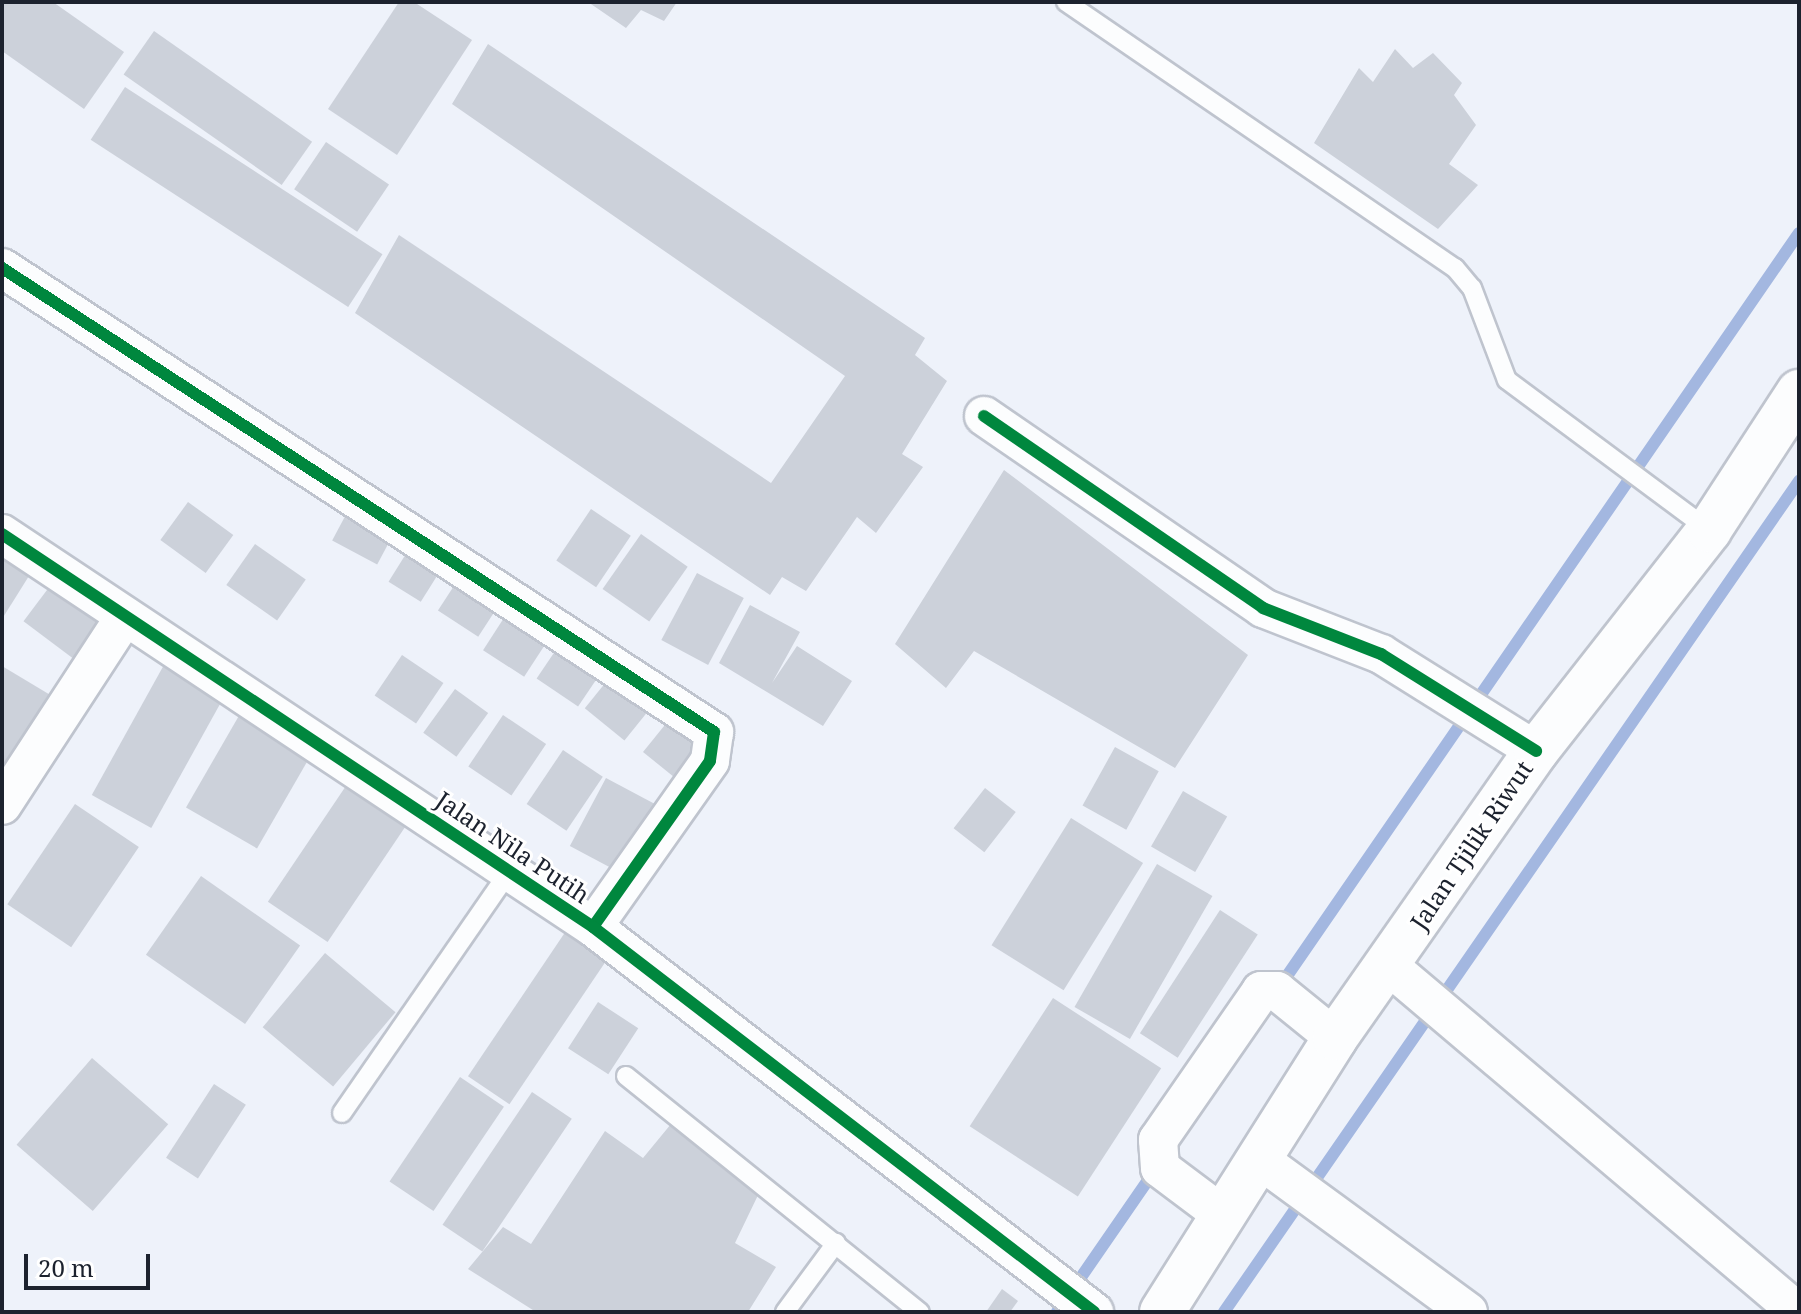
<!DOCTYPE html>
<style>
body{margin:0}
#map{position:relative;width:1801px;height:1314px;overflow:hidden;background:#eef2fa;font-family:"Noto Serif",serif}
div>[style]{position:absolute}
.stream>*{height:12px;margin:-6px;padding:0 6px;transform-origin:6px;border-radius:6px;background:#a3b7e0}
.building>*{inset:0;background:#ccd1da;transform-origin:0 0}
.roads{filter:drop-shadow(2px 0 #bfc4ce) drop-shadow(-2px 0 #bfc4ce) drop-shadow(0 2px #bfc4ce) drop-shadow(0 -2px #bfc4ce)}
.service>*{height:18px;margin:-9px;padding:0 9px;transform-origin:9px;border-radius:9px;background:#fcfdfe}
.minor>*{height:38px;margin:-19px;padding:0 19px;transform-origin:19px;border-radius:19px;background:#fcfdfe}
.trunk>*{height:44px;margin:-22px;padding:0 22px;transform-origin:22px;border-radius:22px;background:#fcfdfe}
.cycleway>*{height:12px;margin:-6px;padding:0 6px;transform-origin:6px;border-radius:6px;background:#00873e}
span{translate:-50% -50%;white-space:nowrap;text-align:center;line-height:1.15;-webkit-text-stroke:6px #fff;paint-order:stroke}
.street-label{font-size:24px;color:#1c222e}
.frame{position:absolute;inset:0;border:4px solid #1c222e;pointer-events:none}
.scale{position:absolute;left:24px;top:1254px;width:126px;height:36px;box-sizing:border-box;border:4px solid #1c222e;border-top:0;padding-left:10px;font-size:24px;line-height:28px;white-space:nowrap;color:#1c222e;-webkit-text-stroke:6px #fff;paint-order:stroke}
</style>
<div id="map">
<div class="stream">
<div style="left:1278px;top:989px;width:918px;rotate:-55.43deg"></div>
<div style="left:1057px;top:1312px;width:173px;rotate:-55.4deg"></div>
<div style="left:1224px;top:1312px;width:1011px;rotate:-55.32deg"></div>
</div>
<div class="building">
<div style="clip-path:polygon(2px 2px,53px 2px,124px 52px,84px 109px,2px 51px)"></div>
<div style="clip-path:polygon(399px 2px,414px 2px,472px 40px,397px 155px,328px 109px)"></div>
<div style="clip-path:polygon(588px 2px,677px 2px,664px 21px,641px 10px,626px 28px)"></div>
<div style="left:154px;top:31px;width:193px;height:53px;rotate:35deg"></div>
<div style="clip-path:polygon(488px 44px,925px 338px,915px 355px,947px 381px,902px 454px,923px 467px,876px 533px,857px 517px,806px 591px,782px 577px,770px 595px,355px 313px,399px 235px,771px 483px,845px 376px,452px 104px)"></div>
<div style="clip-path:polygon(1395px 49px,1413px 68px,1433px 53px,1462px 83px,1454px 95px,1476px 125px,1449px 164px,1478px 185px,1438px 229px,1314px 143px,1359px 68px,1373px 82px)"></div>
<div style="left:125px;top:87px;width:307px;height:63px;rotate:33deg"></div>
<div style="left:326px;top:142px;width:76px;height:57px;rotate:34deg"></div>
<div style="clip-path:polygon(1004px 470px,1248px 655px,1175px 768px,974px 651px,946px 688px,895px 644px)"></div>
<div style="left:188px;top:502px;width:56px;height:47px;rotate:36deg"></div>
<div style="left:350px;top:507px;width:51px;height:38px;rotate:28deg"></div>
<div style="left:591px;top:509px;width:48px;height:62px;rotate:34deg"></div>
<div style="left:641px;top:534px;width:57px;height:67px;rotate:35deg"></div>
<div style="clip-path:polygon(2px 537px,39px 560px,2px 619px)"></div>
<div style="left:414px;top:541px;width:38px;height:48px;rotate:32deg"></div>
<div style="left:255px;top:544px;width:62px;height:50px;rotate:35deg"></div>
<div style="left:463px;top:572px;width:48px;height:46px;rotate:33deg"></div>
<div style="left:697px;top:573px;width:53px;height:76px;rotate:28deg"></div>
<div style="left:56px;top:578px;width:68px;height:54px;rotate:37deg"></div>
<div style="left:513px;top:604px;width:49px;height:55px;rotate:33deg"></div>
<div style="clip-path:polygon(750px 605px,800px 632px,772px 683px,797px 646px,852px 681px,823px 726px,719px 663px)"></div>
<div style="left:564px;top:638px;width:50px;height:49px;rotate:34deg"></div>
<div style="left:402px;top:655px;width:50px;height:49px;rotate:34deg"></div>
<div style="left:165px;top:663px;width:68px;height:151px;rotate:29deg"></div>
<div style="clip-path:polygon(2px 666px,57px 699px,2px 779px)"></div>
<div style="left:615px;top:671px;width:51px;height:48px;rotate:39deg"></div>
<div style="left:455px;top:689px;width:41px;height:54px;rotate:36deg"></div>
<div style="left:244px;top:707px;width:82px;height:116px;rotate:30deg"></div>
<div style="left:677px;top:710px;width:49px;height:54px;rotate:39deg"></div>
<div style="left:503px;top:715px;width:52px;height:62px;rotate:34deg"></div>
<div style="left:1115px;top:747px;width:50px;height:67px;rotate:29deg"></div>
<div style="left:563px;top:750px;width:48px;height:65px;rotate:34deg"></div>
<div style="left:354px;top:774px;width:72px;height:154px;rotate:34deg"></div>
<div style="left:606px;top:778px;width:66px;height:77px;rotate:28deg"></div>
<div style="left:985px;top:788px;width:39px;height:51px;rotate:38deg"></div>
<div style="left:1183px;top:791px;width:51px;height:64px;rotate:30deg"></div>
<div style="left:75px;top:804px;width:77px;height:121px;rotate:34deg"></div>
<div style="left:1071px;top:818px;width:85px;height:150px;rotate:32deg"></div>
<div style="left:1157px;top:864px;width:64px;height:165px;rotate:30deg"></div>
<div style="left:201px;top:876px;width:121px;height:96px;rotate:35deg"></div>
<div style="left:1220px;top:910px;width:45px;height:147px;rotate:33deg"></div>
<div style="left:572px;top:922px;width:50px;height:186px;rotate:34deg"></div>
<div style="left:325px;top:953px;width:92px;height:97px;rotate:40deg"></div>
<div style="left:1053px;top:998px;width:129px;height:153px;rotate:33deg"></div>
<div style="left:598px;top:1002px;width:48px;height:55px;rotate:33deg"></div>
<div style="left:92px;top:1058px;width:101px;height:115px;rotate:41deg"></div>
<div style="left:460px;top:1077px;width:53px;height:126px;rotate:34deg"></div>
<div style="left:214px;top:1084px;width:38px;height:88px;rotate:33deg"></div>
<div style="left:532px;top:1092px;width:48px;height:160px;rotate:34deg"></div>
<div style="clip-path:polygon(671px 1124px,760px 1191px,735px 1243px,776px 1267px,748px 1312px,536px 1312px,468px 1269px,503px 1227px,531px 1244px,605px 1131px,643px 1158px)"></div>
<div style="clip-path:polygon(1002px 1289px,1018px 1301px,1010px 1312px,986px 1312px)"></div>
</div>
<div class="roads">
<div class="service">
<div style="left:1066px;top:2px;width:471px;rotate:34.4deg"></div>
<div style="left:1455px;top:268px;width:26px;rotate:50deg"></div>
<div style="left:1472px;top:288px;width:98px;rotate:69.2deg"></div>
<div style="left:1507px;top:380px;width:252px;rotate:36.6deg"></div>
<div style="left:626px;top:1076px;width:377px;rotate:38.8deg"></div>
<div style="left:342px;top:1113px;width:293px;rotate:-55.3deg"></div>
<div style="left:785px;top:1312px;width:86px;rotate:-53.5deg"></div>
</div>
<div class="minor">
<div style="left:2px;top:268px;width:850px;rotate:33.09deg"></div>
<div style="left:714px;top:732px;width:29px;rotate:98deg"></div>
<div style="left:710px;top:761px;width:203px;rotate:125.2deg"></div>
<div style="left:984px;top:416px;width:339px;rotate:34.5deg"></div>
<div style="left:1263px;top:608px;width:127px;rotate:21.3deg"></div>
<div style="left:1381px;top:654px;width:183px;rotate:32deg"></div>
<div style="left:2px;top:534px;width:710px;rotate:33.62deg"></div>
<div style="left:593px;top:927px;width:632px;rotate:37.54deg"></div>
<div style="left:2px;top:805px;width:225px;rotate:-56.9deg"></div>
<div style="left:1389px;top:966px;width:536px;rotate:40.23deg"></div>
<div style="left:1259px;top:1159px;width:259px;rotate:36.2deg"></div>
<div style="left:1220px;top:1213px;width:75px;rotate:-143.1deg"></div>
<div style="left:1160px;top:1168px;width:28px;rotate:-94deg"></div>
<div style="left:1158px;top:1140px;width:181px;rotate:-55.3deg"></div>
<div style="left:1261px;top:991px;width:16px"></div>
<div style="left:1277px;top:991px;width:75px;rotate:39deg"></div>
</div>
<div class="trunk">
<div style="left:1162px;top:1312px;width:324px;rotate:-57.7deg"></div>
<div style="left:1335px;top:1038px;width:350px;rotate:-55deg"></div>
<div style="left:1536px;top:751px;width:281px;rotate:-51.9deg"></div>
<div style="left:1709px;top:530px;width:165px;rotate:-56.9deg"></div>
</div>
</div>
<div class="cycleway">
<div style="left:2px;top:268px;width:850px;rotate:33.09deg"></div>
<div style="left:714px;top:732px;width:29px;rotate:98deg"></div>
<div style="left:710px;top:761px;width:203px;rotate:125.2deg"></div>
<div style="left:984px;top:416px;width:339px;rotate:34.5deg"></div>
<div style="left:1263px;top:608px;width:127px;rotate:21.3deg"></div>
<div style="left:1381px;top:654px;width:183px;rotate:32deg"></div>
<div style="left:2px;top:534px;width:710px;rotate:33.62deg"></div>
<div style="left:593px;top:927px;width:632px;rotate:37.54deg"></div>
</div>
<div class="street-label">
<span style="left:1471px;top:845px;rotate:-56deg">Jalan Tjilik Riwut</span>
<span style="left:513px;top:847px;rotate:34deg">Jalan Nila Putih</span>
</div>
<div class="frame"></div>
<div class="scale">20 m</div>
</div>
